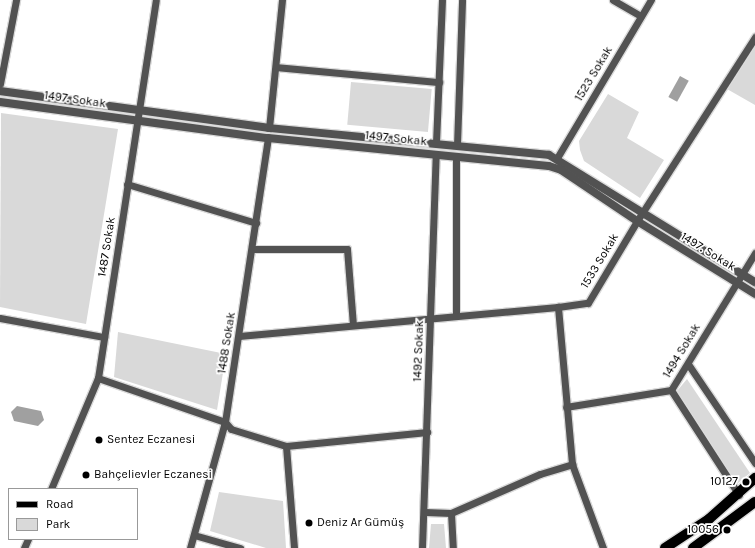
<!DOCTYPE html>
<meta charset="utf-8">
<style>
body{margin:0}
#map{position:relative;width:755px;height:548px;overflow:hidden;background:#fff;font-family:Karla,sans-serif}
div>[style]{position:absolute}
.green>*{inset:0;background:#d9d9d9;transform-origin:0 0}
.water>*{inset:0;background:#a0a0a0;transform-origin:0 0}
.roads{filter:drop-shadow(1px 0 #dbdbdb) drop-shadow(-1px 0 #dbdbdb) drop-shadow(0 1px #dbdbdb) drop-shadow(0 -1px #dbdbdb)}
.minor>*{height:7px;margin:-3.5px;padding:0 3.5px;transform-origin:3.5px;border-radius:3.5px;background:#525252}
.tertiary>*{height:8px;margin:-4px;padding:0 4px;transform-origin:4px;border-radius:4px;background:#525252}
.primary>*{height:10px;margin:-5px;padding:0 5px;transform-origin:5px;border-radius:5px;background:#000}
.dots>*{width:11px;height:11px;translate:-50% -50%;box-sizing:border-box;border:2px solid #fff;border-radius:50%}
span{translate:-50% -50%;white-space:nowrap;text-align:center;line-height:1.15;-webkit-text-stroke:3.5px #fff;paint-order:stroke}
.street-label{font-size:12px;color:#000}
.poi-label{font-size:12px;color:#000}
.left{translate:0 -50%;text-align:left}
.right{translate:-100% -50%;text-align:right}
.legend{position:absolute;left:8px;top:488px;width:130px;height:52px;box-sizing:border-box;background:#fff;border:1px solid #999;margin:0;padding:5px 7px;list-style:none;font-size:12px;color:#000}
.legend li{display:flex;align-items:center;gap:8px;height:20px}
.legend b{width:20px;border:1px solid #999}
</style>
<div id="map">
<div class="green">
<div style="clip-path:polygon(755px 46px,755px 105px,727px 89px)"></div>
<div style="left:351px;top:82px;width:81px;height:43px;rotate:5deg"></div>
<div style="clip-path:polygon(608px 94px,639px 112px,627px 138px,664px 160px,640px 198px,584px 161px,580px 150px,579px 141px)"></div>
<div style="clip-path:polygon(1px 113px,118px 129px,86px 324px,0 307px)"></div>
<div style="clip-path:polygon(118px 332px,226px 354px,217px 410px,114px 377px)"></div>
<div style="clip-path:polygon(687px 379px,750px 473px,737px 484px,677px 391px)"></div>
<div style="clip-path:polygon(219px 492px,283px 501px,286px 548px,266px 548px,210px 531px)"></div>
<div style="clip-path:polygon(431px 524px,444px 524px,446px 548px,429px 548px)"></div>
</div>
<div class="water">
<div style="left:680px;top:76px;width:10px;height:24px;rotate:29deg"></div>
<div style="clip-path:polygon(17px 406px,41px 411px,44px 420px,38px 426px,14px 421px,11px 412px)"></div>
</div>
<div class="roads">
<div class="minor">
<div style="left:613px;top:0;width:32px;rotate:30deg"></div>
<div style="left:276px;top:67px;width:164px;rotate:5.3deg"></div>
<div style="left:0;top:84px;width:86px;rotate:-79.2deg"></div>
<div style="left:269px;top:128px;width:129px;rotate:-84.2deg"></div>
<div style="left:436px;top:143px;width:143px;rotate:-87.6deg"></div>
<div style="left:457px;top:145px;width:145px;rotate:-88deg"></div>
<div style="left:456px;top:156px;width:159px;rotate:90deg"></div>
<div style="left:557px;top:158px;width:184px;rotate:-59.3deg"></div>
<div style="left:127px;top:184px;width:135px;rotate:16.8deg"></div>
<div style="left:252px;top:249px;width:95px"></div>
<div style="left:347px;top:249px;width:76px;rotate:85.5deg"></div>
<div style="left:0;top:318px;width:106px;rotate:10.4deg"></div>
<div style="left:239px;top:336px;width:320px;rotate:-5.2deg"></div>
<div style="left:688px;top:364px;width:120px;rotate:55.9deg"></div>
<div style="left:98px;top:378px;width:134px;rotate:19.1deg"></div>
<div style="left:225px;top:422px;width:9px;rotate:49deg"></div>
<div style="left:231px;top:429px;width:58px;rotate:17.2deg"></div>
<div style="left:286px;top:446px;width:142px;rotate:-5.7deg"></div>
<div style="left:671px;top:390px;width:125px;rotate:57.1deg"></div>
<div style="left:566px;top:407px;width:106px;rotate:-9.2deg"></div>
<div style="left:671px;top:390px;width:161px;rotate:-58.5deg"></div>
<div style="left:286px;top:446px;width:102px;rotate:85.5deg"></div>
<div style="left:51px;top:489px;width:121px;rotate:-67.1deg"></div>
<div style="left:98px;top:378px;width:382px;rotate:-81.3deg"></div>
<div style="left:425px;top:512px;width:26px;rotate:2deg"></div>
<div style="left:451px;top:513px;width:97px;rotate:-23.7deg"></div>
<div style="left:540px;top:474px;width:34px;rotate:-17deg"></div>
<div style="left:451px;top:513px;width:35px;rotate:87deg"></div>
<div style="left:194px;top:535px;width:48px;rotate:15.8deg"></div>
<div style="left:24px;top:548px;width:10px;rotate:-66deg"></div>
<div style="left:190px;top:548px;width:131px;rotate:-74.5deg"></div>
<div style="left:225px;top:422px;width:287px;rotate:-81.4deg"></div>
<div style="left:422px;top:548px;width:393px;rotate:-88deg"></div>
<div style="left:603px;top:548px;width:90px;rotate:-110.3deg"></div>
<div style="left:572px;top:464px;width:158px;rotate:-95.1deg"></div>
<div style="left:558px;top:307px;width:30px;rotate:-8deg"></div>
<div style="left:588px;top:303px;width:96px;rotate:-59.1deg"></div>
<div style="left:637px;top:221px;width:219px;rotate:-57.3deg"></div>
</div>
<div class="tertiary">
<div style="left:0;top:91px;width:272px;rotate:7.8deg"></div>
<div style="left:269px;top:128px;width:281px;rotate:5.5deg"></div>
<div style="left:549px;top:155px;width:242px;rotate:31.7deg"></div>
<div style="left:0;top:102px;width:270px;rotate:7.7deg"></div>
<div style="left:268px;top:138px;width:282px;rotate:5.7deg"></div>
<div style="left:549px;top:166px;width:13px;rotate:18deg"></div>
<div style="left:561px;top:170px;width:92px;rotate:33.9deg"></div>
<div style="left:637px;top:221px;width:139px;rotate:31.7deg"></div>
</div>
<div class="primary">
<div style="left:665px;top:548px;width:53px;rotate:-33.4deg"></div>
<div style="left:709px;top:519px;width:62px;rotate:-41.7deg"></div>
<div style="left:693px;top:548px;width:77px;rotate:-36.6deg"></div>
</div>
</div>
<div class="dots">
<div style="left:99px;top:440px;background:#000"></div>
<div style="left:86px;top:475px;background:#000"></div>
<div style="left:746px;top:482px;background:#000"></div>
<div style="left:309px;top:523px;background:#000"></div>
<div style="left:727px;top:530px;background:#000"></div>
</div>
<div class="street-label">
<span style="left:594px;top:74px;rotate:-59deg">1523 Sokak</span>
<span style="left:75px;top:100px;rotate:8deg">1497. Sokak</span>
<span style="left:396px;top:139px;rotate:6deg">1497. Sokak</span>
<span style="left:107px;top:247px;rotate:-81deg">1487 Sokak</span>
<span style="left:708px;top:252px;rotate:32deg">1497. Sokak</span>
<span style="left:600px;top:261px;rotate:-59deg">1533 Sokak</span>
<span style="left:227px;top:343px;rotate:-81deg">1488 Sokak</span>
<span style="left:419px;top:351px;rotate:-88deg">1492 Sokak</span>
<span style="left:682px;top:351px;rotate:-59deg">1494 Sokak</span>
</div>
<div class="poi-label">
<span class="left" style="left:107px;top:440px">Sentez Eczanesi</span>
<span class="left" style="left:94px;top:475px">Bahçelievler Eczanesi</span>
<span class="right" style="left:738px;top:482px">10127</span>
<span class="left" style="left:317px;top:523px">Deniz Ar Gümüş</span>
<span class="right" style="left:719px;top:530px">10056</span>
</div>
<ul class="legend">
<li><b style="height:5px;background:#000"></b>Road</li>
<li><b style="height:11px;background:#d9d9d9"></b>Park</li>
</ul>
</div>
